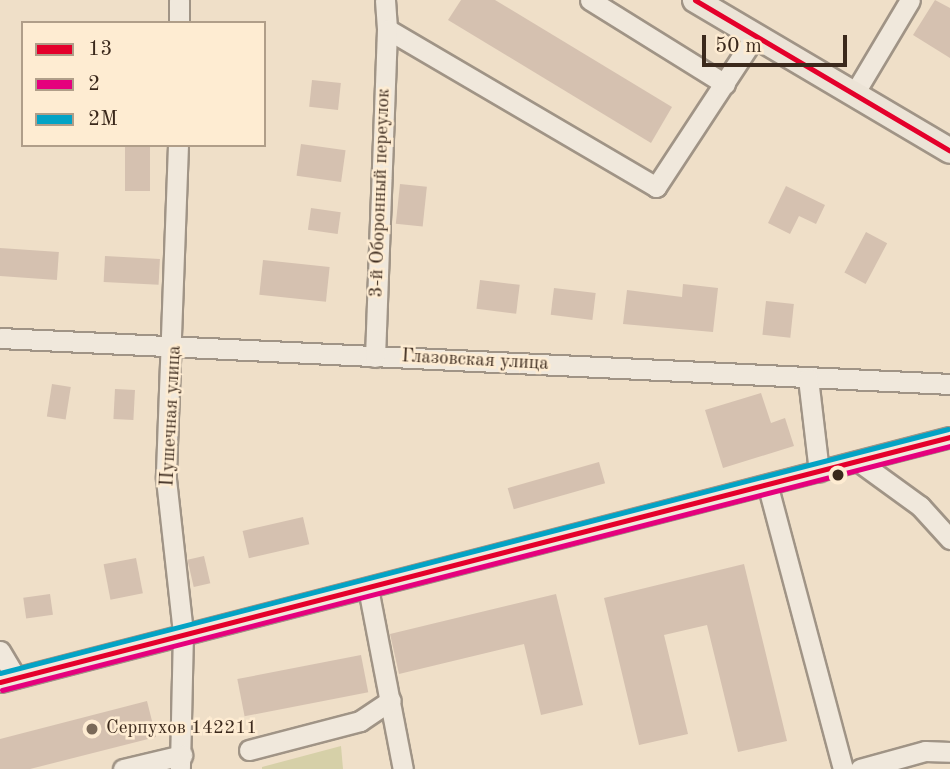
<!DOCTYPE html>
<meta charset="utf-8">
<style>
body{margin:0}
#map{position:relative;width:950px;height:769px;overflow:hidden;background:#efdfc8;font-family:"Old Standard TT",serif}
div>[style]{position:absolute}
.green>*{inset:0;background:#d6d0a8}
.building>*{inset:0;background:#d5c1b0;transform-origin:0 0}
.roads{filter:drop-shadow(2px 0 #a09486) drop-shadow(-2px 0 #a09486) drop-shadow(0 2px #a09486) drop-shadow(0 -2px #a09486)}
.minor>*{height:19px;margin:-9.5px;padding:0 9.5px;transform-origin:9.5px;border-radius:9.5px;background:#f0e8dc}
.major>*{height:24px;margin:-12px;padding:0 12px;transform-origin:12px;border-radius:12px;background:#ece4d7}
.bus-1>*{height:5px;margin:-2.5px;padding:0 2.5px;transform-origin:2.5px;border-radius:2.5px;background:#e4002b}
.bus-2>*{height:5px;margin:-2.5px;padding:0 2.5px;transform-origin:2.5px;border-radius:2.5px;background:#e5007d}
.bus-3>*{height:5px;margin:-2.5px;padding:0 2.5px;transform-origin:2.5px;border-radius:2.5px;background:#03a3c5}
.dots>*{width:19px;height:19px;translate:-50% -50%;box-sizing:border-box;border:4px solid #feecd2;border-radius:50%}
span{translate:-50% -50%;white-space:nowrap;text-align:center;line-height:1.15;-webkit-text-stroke:5px #feecd2;paint-order:stroke}
.street-label{font-size:19px;color:#3b291c}
.poi-label{font-size:19px;color:#3b291c}
.left{translate:0 -50%;text-align:left}
.legend{position:absolute;left:21px;top:21px;width:245px;height:126px;box-sizing:border-box;background:#feecd2;border:2px solid #b09e89;margin:0;padding:9px 12px;list-style:none;font-size:21px;color:#3b291c}
.legend li{display:flex;align-items:center;gap:14px;height:35px}
.legend b{width:35px;border:2px solid #b09e89}
.scale{position:absolute;left:702px;top:35px;width:145px;height:32px;box-sizing:border-box;border:4px solid #3b291c;border-top:0;padding-left:9px;font-size:21px;line-height:24px;white-space:nowrap;color:#3b291c;-webkit-text-stroke:5px #feecd2;paint-order:stroke}
</style>
<div id="map">
<div class="green">
<div style="clip-path:polygon(341px 746px,343px 769px,262px 769px,262px 767px)"></div>
</div>
<div class="building">
<div style="clip-path:polygon(461px 0,495px 0,672px 107px,651px 143px,448px 20px)"></div>
<div style="clip-path:polygon(935px 0,950px 8px,950px 58px,913px 35px)"></div>
<div style="left:312px;top:80px;width:29px;height:27px;rotate:6deg"></div>
<div style="left:301px;top:144px;width:45px;height:32px;rotate:8deg"></div>
<div style="left:125px;top:145px;width:25px;height:46px"></div>
<div style="left:400px;top:184px;width:27px;height:40px;rotate:6deg"></div>
<div style="clip-path:polygon(786px 186px,825px 205px,816px 224px,799px 216px,790px 234px,768px 223px)"></div>
<div style="left:311px;top:208px;width:30px;height:22px;rotate:8deg"></div>
<div style="left:866px;top:232px;width:24px;height:46px;rotate:28deg"></div>
<div style="left:0;top:248px;width:59px;height:28px;rotate:4deg"></div>
<div style="left:105px;top:256px;width:55px;height:26px;rotate:3deg"></div>
<div style="left:263px;top:260px;width:67px;height:35px;rotate:6deg"></div>
<div style="left:480px;top:280px;width:40px;height:29px;rotate:7deg"></div>
<div style="clip-path:polygon(683px 284px,718px 288px,713px 332px,623px 324px,627px 290px,682px 297px)"></div>
<div style="left:554px;top:288px;width:42px;height:27px;rotate:7deg"></div>
<div style="left:766px;top:301px;width:28px;height:34px;rotate:6deg"></div>
<div style="left:52px;top:384px;width:19px;height:33px;rotate:9deg"></div>
<div style="left:115px;top:389px;width:20px;height:30px;rotate:3deg"></div>
<div style="clip-path:polygon(761px 393px,771px 423px,785px 418px,794px 446px,723px 468px,705px 410px)"></div>
<div style="left:599px;top:462px;width:22px;height:95px;rotate:74deg"></div>
<div style="left:303px;top:517px;width:28px;height:62px;rotate:77deg"></div>
<div style="left:204px;top:556px;width:28px;height:17px;rotate:77deg"></div>
<div style="left:136px;top:558px;width:36px;height:33px;rotate:79deg"></div>
<div style="clip-path:polygon(744px 564px,787px 741px,738px 752px,707px 625px,664px 635px,688px 734px,639px 745px,604px 598px)"></div>
<div style="left:50px;top:594px;width:21px;height:27px;rotate:82deg"></div>
<div style="clip-path:polygon(556px 594px,583px 705px,541px 715px,524px 644px,399px 674px,390px 634px)"></div>
<div style="left:361px;top:655px;width:38px;height:126px;rotate:79deg"></div>
<div style="clip-path:polygon(147px 701px,156px 737px,30px 769px,0 769px,0 739px)"></div>
</div>
<div class="roads">
<div class="minor">
<div style="left:385px;top:0;width:29px;rotate:86deg"></div>
<div style="left:387px;top:29px;width:312px;rotate:30.4deg"></div>
<div style="left:656px;top:187px;width:181px;rotate:-56.7deg"></div>
<div style="left:590px;top:0;width:159px;rotate:31.9deg"></div>
<div style="left:179px;top:23px;width:23px;rotate:-90deg"></div>
<div style="left:854px;top:94px;width:109px;rotate:-59.2deg"></div>
<div style="left:178px;top:145px;width:334px;rotate:92.1deg"></div>
<div style="left:166px;top:479px;width:154px;rotate:83.7deg"></div>
<div style="left:183px;top:632px;width:137px;rotate:91.3deg"></div>
<div style="left:0;top:338px;width:951px;rotate:2.77deg"></div>
<div style="left:375px;top:357px;width:328px;rotate:-87.9deg"></div>
<div style="left:808px;top:378px;width:94px;rotate:83.3deg"></div>
<div style="left:858px;top:461px;width:77px;rotate:36deg"></div>
<div style="left:920px;top:506px;width:45px;rotate:47.7deg"></div>
<div style="left:768px;top:487px;width:292px;rotate:75.1deg"></div>
<div style="left:368px;top:588px;width:184px;rotate:79.1deg"></div>
<div style="left:0;top:651px;width:31px;rotate:59deg"></div>
<div style="left:0;top:682px;width:981px;rotate:-14.46deg"></div>
<div style="left:249px;top:750px;width:115px;rotate:-14.6deg"></div>
<div style="left:360px;top:721px;width:37px;rotate:-34deg"></div>
<div style="left:123px;top:769px;width:61px;rotate:-13.3deg"></div>
<div style="left:860px;top:769px;width:67px;rotate:-15.5deg"></div>
<div style="left:925px;top:751px;width:25px;rotate:2deg"></div>
</div>
<div class="major">
<div style="left:695px;top:0;width:296px;rotate:30.6deg"></div>
</div>
</div>
<div class="bus-1">
<div style="left:695px;top:0;width:296px;rotate:30.6deg"></div>
<div style="left:0;top:682px;width:981px;rotate:-14.46deg"></div>
</div>
<div class="bus-2">
<div style="left:2px;top:690px;width:979px;rotate:-14.43deg"></div>
</div>
<div class="bus-3">
<div style="left:0;top:673px;width:979px;rotate:-14.43deg"></div>
</div>
<div class="dots">
<div style="left:838px;top:475px;background:#3b291c"></div>
<div style="left:92px;top:729px;background:#7a6958"></div>
</div>
<div class="street-label">
<span style="left:381px;top:193px;rotate:-88deg">3-й Оборонный переулок</span>
<span style="left:475px;top:361px;rotate:3deg">Глазовская улица</span>
<span style="left:172px;top:416px;rotate:-87deg">Пушечная улица</span>
</div>
<div class="poi-label">
<span class="left" style="left:106px;top:729px">Серпухов 142211</span>
</div>
<ul class="legend">
<li><b style="height:9px;background:#e4002b"></b>13</li>
<li><b style="height:9px;background:#e5007d"></b>2</li>
<li><b style="height:9px;background:#03a3c5"></b>2М</li>
</ul>
<div class="scale">50 m</div>
</div>
